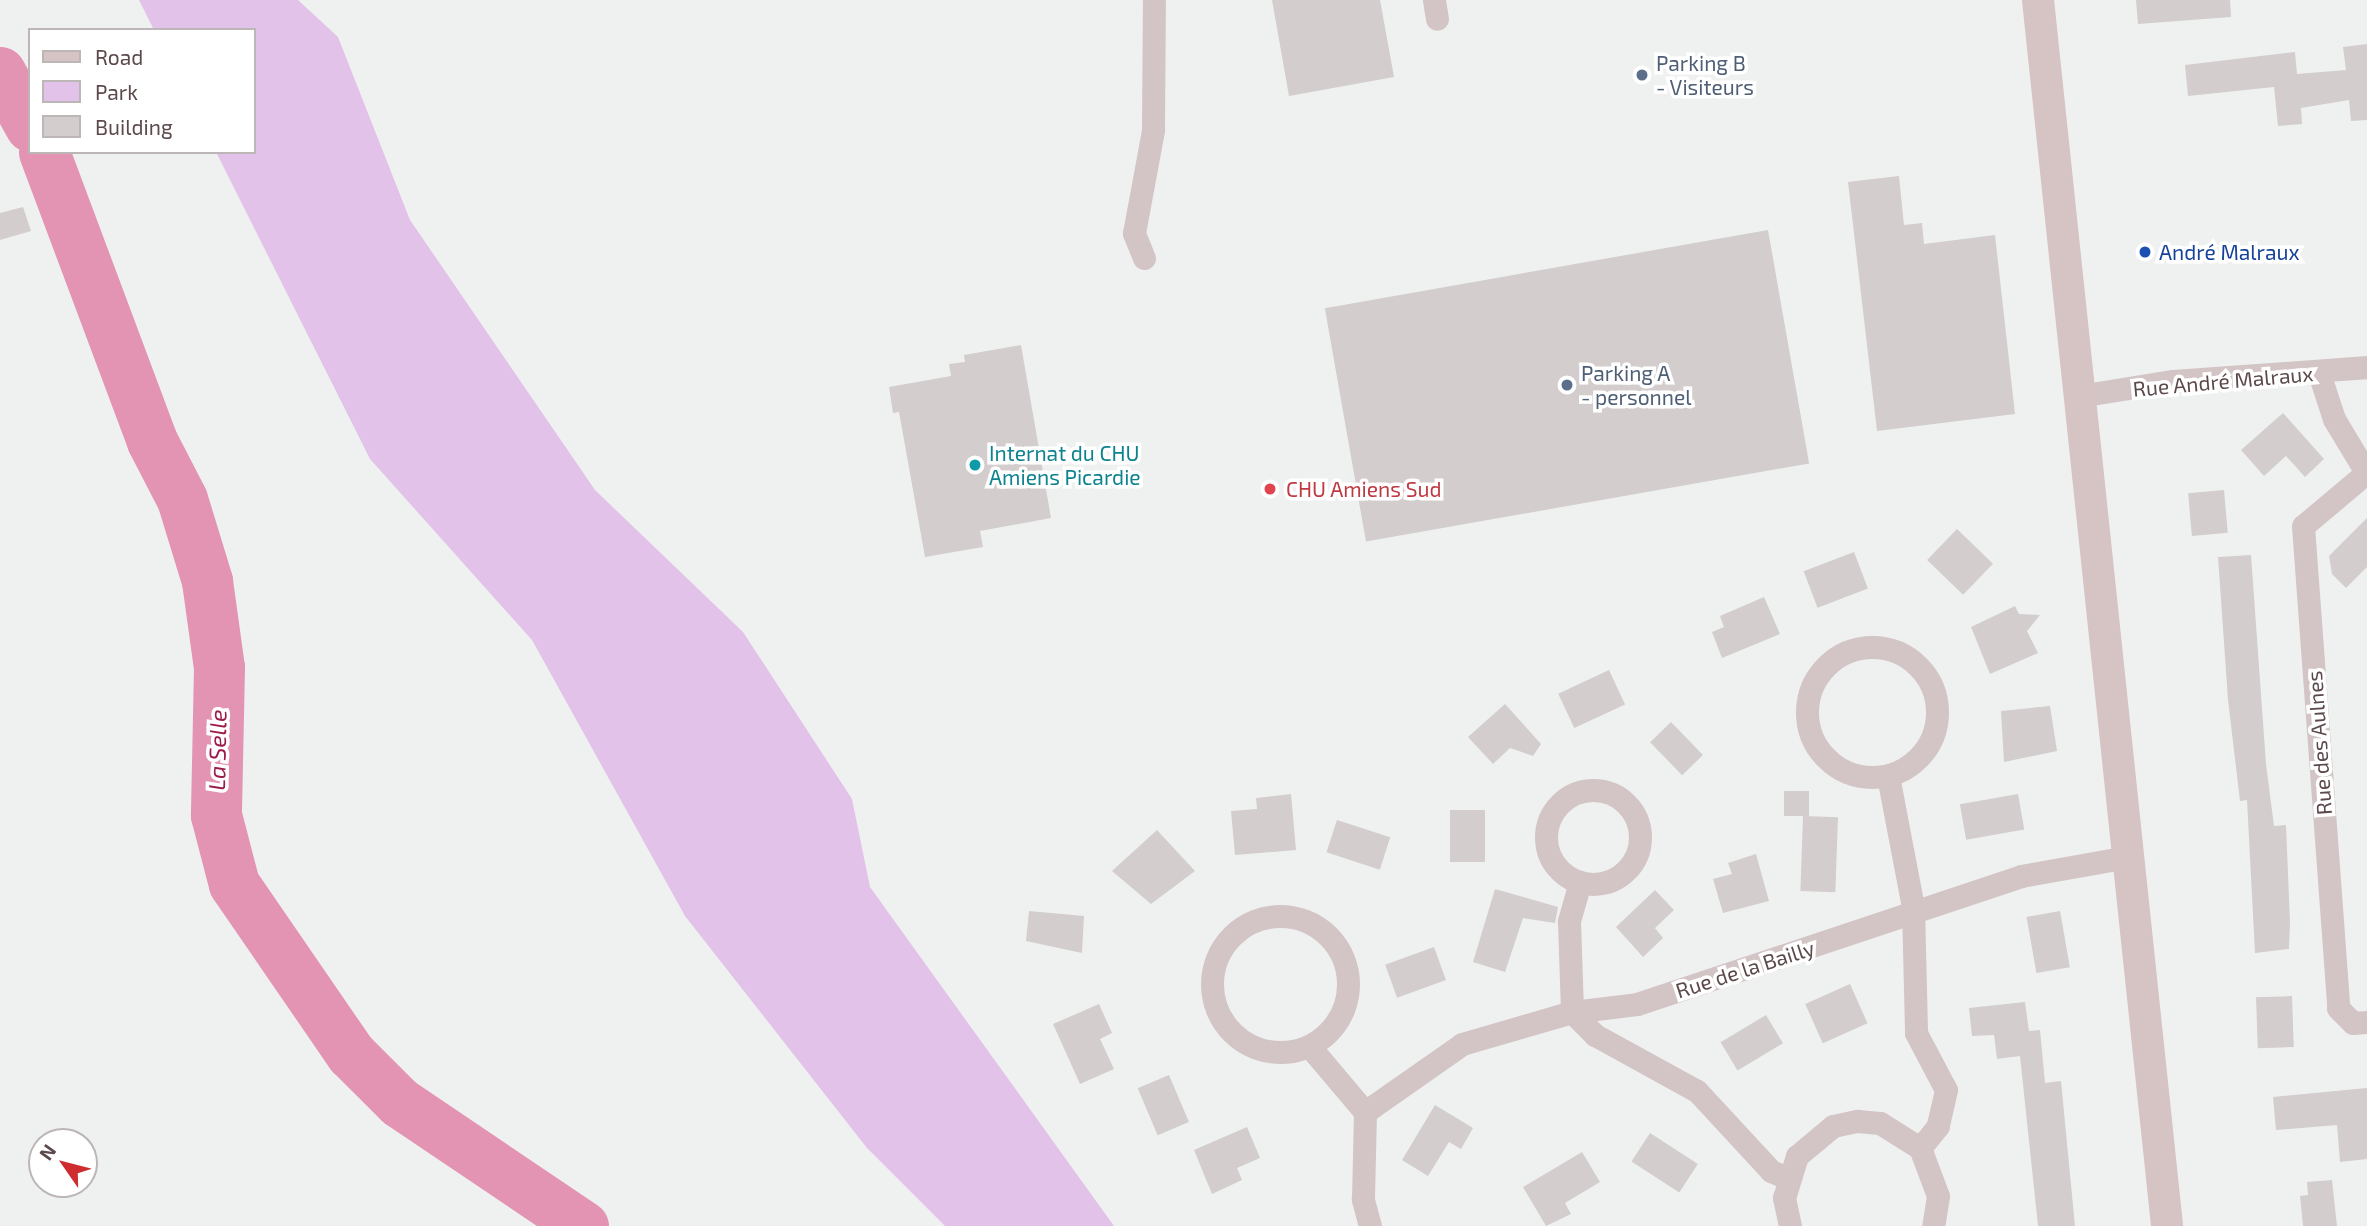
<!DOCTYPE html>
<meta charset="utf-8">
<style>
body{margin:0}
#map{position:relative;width:2367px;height:1226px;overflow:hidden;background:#eff1f0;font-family:"Exo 2",sans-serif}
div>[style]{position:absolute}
.green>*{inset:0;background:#e3c2ea}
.river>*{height:51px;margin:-25.5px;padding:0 25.5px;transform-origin:25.5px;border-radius:25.5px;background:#e394b2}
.building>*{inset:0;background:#d3cdcd;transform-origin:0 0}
.street>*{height:23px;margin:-11.5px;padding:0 11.5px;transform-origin:11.5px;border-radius:11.5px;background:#d3c4c6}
.street>.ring{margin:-11.5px;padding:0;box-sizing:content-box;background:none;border:23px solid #d3c4c6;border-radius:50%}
.secondary>*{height:32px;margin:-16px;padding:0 16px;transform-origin:16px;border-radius:16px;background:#d6c4c5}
.dots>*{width:19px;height:19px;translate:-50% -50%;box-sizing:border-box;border:4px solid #fff;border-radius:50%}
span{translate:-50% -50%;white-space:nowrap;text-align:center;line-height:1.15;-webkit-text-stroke:7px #fff;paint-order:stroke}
.service-label{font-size:21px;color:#4e5e75}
.left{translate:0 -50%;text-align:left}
.transit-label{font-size:21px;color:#164399}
.street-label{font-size:21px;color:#5b494b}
.culture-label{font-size:21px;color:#0d838f}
.health-label{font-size:21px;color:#be3a42}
.water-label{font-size:23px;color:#9c1b4b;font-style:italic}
.legend{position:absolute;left:28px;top:28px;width:228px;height:126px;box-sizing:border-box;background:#fff;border:2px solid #bdb6b7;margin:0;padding:9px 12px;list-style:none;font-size:21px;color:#5b494b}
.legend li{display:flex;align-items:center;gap:14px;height:35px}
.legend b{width:35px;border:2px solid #bdb6b7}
.north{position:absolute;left:28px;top:1128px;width:70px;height:70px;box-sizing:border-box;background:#fff;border:2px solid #bdb6b7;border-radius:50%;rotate:305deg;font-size:19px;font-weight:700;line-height:28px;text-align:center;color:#5b494b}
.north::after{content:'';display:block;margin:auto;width:24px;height:32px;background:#cf2c2f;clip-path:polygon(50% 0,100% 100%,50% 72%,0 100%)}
</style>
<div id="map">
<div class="green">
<div style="clip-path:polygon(139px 0,298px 0,338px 37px,410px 220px,595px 490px,743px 632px,852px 799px,870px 887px,1114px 1226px,945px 1226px,867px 1148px,685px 916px,532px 640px,370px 459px,216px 152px,254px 152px,254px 30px,154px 30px)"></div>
</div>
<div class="river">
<div style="left:0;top:72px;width:62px;rotate:60.9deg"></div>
<div style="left:44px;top:152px;width:309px;rotate:69.5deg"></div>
<div style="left:152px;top:441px;width:65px;rotate:62.7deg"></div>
<div style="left:182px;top:499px;width:86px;rotate:73deg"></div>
<div style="left:207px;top:581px;width:87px;rotate:82.1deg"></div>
<div style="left:219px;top:667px;width:148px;rotate:91.2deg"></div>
<div style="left:216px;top:815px;width:71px;rotate:75.4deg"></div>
<div style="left:234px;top:884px;width:206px;rotate:55.5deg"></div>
<div style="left:351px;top:1054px;width:68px;rotate:45deg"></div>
<div style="left:399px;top:1102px;width:222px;rotate:34deg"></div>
</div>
<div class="building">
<div style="clip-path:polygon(1272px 0,1380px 0,1394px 77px,1289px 96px)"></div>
<div style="clip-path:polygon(2136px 0,2230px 0,2231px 17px,2138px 24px)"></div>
<div style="clip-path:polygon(2367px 44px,2367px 120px,2351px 121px,2349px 100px,2301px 108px,2302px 124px,2278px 126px,2274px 87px,2188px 96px,2185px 65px,2295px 52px,2297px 74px,2346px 70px,2343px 47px)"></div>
<div style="clip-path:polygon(1899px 176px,1904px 225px,1922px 223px,1924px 244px,1995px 235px,2015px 414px,1877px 431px,1848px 182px)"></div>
<div style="clip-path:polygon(23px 207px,31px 231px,0 240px,0 213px)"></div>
<div style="left:1768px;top:230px;width:237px;height:450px;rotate:80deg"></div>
<div style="clip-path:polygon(1021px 345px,1051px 518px,980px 531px,983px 547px,925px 557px,899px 412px,893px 413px,889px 387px,951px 376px,949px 364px,965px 362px,964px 355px)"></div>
<div style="clip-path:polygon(2283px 413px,2324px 459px,2305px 477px,2286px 456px,2264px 476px,2241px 450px)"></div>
<div style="left:2224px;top:490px;width:43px;height:36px;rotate:85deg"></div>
<div style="clip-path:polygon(2367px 518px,2367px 567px,2346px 588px,2332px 574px,2329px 556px)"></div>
<div style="left:1957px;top:529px;width:50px;height:43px;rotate:44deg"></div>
<div style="left:1854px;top:552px;width:39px;height:54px;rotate:69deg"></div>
<div style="clip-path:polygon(2251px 555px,2266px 764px,2274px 826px,2286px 825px,2290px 922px,2289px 949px,2255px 953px,2247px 800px,2240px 801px,2228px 700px,2218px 557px)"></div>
<div style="clip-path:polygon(1764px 597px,1780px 634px,1722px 658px,1712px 632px,1724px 627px,1720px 616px)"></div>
<div style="clip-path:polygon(2015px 606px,2019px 614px,2040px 615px,2027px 631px,2038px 653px,1990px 674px,1971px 627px)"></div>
<div style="left:1609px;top:670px;width:38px;height:56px;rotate:65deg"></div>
<div style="clip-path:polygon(1505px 704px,1541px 744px,1533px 756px,1510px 748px,1493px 764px,1468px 737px)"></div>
<div style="clip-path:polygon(2050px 706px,2057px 751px,2004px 762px,2001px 711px)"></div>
<div style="left:1671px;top:722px;width:46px;height:29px;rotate:46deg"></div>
<div style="left:1784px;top:791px;width:25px;height:25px"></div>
<div style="clip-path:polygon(1291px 794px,1296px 850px,1235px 855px,1231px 811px,1257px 809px,1256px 798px)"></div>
<div style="left:2018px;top:794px;width:36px;height:59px;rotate:80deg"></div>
<div style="left:1450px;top:810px;width:35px;height:52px"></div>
<div style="left:1803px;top:816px;width:35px;height:75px;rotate:2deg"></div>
<div style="left:1337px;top:820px;width:56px;height:34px;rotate:18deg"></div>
<div style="clip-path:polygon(1157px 830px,1195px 871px,1151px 904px,1112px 871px)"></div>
<div style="clip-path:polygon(1756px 854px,1769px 901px,1723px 913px,1713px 879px,1732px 874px,1728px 863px)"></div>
<div style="clip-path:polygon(1495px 889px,1558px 907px,1555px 923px,1523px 918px,1505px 972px,1473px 962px)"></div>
<div style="clip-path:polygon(1655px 890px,1674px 910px,1655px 928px,1663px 938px,1643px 957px,1616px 927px)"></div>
<div style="clip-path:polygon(1029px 911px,1084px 916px,1082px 953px,1026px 941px)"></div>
<div style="left:2060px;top:911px;width:57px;height:34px;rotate:80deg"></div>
<div style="left:1434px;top:947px;width:35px;height:52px;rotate:70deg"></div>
<div style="left:1850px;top:984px;width:43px;height:49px;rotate:66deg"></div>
<div style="left:2292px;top:996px;width:51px;height:36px;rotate:88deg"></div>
<div style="clip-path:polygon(2025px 1002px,2029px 1031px,2040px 1030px,2045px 1083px,2061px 1081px,2075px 1226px,2038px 1226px,2020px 1056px,1997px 1059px,1994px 1035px,1972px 1036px,1969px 1008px)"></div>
<div style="clip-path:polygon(1099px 1004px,1112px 1033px,1100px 1039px,1114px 1069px,1080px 1084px,1053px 1024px)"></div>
<div style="left:1766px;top:1015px;width:33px;height:53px;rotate:59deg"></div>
<div style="left:1169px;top:1075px;width:51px;height:34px;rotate:67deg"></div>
<div style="clip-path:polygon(2367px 1088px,2367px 1159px,2340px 1162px,2337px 1125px,2276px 1130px,2273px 1097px)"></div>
<div style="clip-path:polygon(1435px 1105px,1473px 1128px,1461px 1149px,1449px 1142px,1428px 1176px,1402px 1160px)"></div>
<div style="clip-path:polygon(1247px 1127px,1260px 1158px,1237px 1168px,1242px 1180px,1212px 1194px,1194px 1150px)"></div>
<div style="left:1650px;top:1133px;width:57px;height:34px;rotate:33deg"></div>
<div style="clip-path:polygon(1582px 1152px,1600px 1182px,1565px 1203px,1571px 1214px,1546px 1226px,1523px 1187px)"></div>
<div style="clip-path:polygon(2332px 1180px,2337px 1226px,2303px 1226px,2300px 1196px,2308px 1195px,2307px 1182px)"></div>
</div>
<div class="street">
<div style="left:1434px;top:0;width:19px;rotate:81deg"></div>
<div style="left:1144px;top:258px;width:27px;rotate:-112deg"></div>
<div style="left:1134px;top:233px;width:105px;rotate:-79.5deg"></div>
<div style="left:1153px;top:130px;width:130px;rotate:-89.6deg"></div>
<div style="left:2319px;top:373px;width:48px;rotate:71.9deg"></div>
<div style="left:2334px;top:419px;width:64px;rotate:59deg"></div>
<div style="left:2079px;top:396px;width:95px;rotate:-9.1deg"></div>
<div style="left:2173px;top:381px;width:195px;rotate:-4.1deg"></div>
<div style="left:2366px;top:473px;width:82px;rotate:139.9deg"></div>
<div style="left:2303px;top:526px;width:483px;rotate:85.8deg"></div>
<div style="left:2338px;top:1008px;width:21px;rotate:45deg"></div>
<div style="left:2353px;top:1023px;width:14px;rotate:-4deg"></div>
<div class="ring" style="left:1807px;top:647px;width:107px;height:107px"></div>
<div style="left:1888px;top:776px;width:133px;rotate:79.2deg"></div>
<div style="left:1913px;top:907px;width:126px;rotate:88.6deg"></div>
<div style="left:1916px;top:1033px;width:64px;rotate:62.2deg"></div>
<div style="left:1946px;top:1090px;width:37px;rotate:103deg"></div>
<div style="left:1938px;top:1126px;width:28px;rotate:129deg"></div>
<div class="ring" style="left:1546px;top:790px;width:71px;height:71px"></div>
<div style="left:1580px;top:882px;width:41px;rotate:105.8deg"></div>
<div style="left:1569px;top:921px;width:91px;rotate:88.1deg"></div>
<div style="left:1572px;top:1012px;width:33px;rotate:45deg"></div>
<div style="left:1595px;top:1035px;width:116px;rotate:28.8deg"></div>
<div style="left:1697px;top:1091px;width:109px;rotate:47.2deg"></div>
<div style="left:1771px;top:1171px;width:17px;rotate:24deg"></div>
<div class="ring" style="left:1212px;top:916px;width:113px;height:113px"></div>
<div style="left:1310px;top:1047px;width:85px;rotate:49.8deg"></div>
<div style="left:1370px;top:1226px;width:28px;rotate:-105deg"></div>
<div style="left:1363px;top:1199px;width:87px;rotate:-88.7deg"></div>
<div style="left:1365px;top:1112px;width:118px;rotate:-35deg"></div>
<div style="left:1462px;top:1044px;width:115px;rotate:-16.2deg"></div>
<div style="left:1572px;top:1012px;width:65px;rotate:-7deg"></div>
<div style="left:1637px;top:1004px;width:405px;rotate:-18.4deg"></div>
<div style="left:2021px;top:876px;width:109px;rotate:-10.1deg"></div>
<div style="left:1790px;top:1226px;width:29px;rotate:-102deg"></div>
<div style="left:1784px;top:1198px;width:44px;rotate:-72.8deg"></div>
<div style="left:1797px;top:1156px;width:47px;rotate:-39.8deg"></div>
<div style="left:1833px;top:1126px;width:25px;rotate:-12deg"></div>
<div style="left:1857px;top:1121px;width:23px;rotate:5deg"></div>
<div style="left:1880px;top:1123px;width:47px;rotate:32deg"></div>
<div style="left:1920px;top:1148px;width:51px;rotate:69.4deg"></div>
<div style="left:1938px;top:1196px;width:30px;rotate:99deg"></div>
</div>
<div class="secondary">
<div style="left:2038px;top:0;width:1233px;rotate:83.99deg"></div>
</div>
<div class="dots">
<div style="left:1642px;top:75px;background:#5c6f8a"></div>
<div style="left:2145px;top:252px;background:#1a4fb4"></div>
<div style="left:1567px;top:385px;background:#5c6f8a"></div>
<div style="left:975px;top:465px;background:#0f9aa8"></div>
<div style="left:1270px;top:489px;background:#e0444e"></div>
</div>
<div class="service-label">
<span class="left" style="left:1656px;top:75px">Parking B<br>- Visiteurs</span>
<span class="left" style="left:1581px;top:385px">Parking A<br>- personnel</span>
</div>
<div class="transit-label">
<span class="left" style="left:2159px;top:252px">André Malraux</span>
</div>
<div class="street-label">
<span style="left:2223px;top:381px;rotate:-5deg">Rue André Malraux</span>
<span style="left:2319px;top:743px;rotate:-94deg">Rue des Aulnes</span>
<span style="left:1745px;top:969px;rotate:-18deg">Rue de la Bailly</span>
</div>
<div class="culture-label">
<span class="left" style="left:989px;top:465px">Internat du CHU<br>Amiens Picardie</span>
</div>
<div class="health-label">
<span class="left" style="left:1286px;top:489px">CHU Amiens Sud</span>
</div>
<div class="water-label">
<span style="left:217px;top:750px;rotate:-89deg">La Selle</span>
</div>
<ul class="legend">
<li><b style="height:9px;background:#d6c4c5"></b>Road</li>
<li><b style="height:19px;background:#e3c2ea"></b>Park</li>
<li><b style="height:19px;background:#d3cdcd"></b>Building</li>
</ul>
<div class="north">N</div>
</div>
